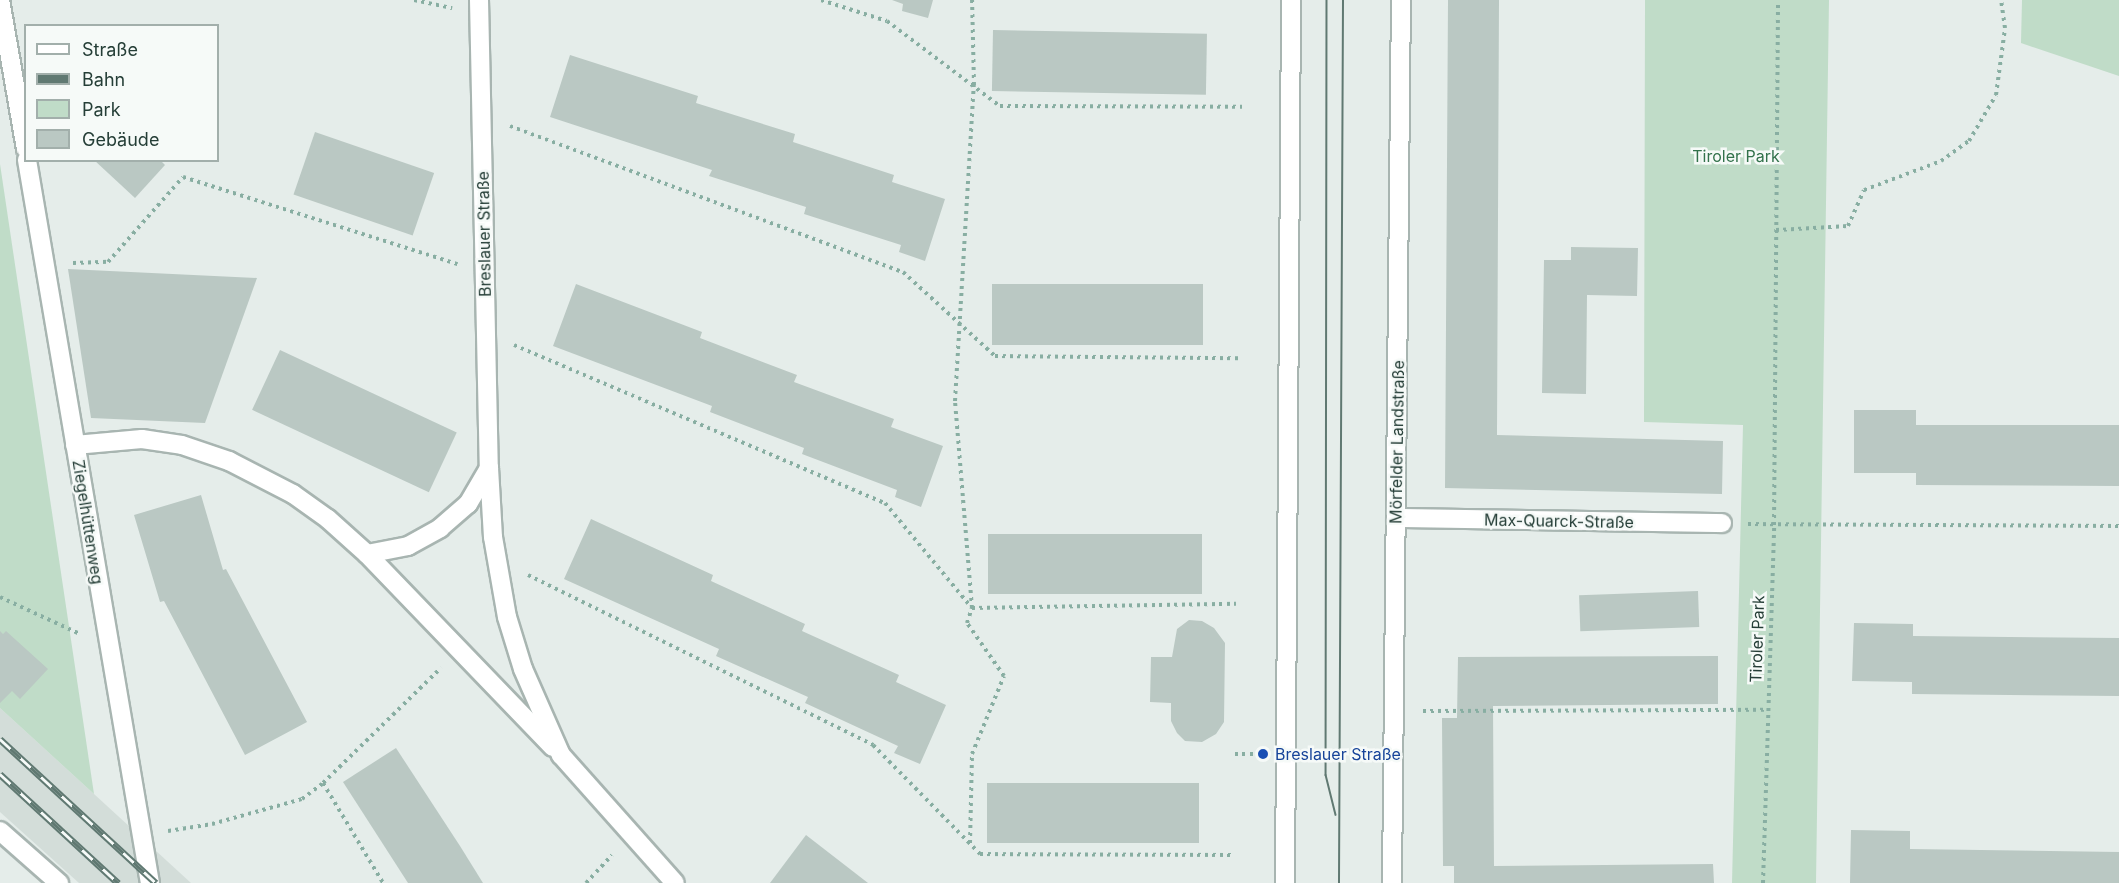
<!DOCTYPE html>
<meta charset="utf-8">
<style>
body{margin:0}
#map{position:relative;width:2119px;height:883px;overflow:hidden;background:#e5edea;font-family:Inter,sans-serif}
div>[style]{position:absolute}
.built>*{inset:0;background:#d3ddd9}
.green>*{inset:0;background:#c0dcc8}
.building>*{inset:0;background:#bac8c3;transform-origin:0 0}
.path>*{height:4px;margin-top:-2px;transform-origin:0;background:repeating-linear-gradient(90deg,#88aea2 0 3px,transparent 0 7.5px)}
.roads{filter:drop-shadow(2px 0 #a8b5b1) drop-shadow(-2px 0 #a8b5b1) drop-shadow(0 2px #a8b5b1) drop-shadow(0 -2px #a8b5b1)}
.minor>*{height:18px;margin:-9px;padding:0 9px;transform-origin:9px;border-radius:9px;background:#fff}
.secondary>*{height:18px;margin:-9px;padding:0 9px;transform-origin:9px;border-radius:9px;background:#fff}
.tram>*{height:1.5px;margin:-0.75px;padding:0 0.75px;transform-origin:0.75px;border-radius:0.75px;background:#607972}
.rail>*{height:7px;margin-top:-3.5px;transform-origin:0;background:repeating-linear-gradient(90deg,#f6faf8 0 14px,#607972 0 28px);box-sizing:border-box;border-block:2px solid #607972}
.dots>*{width:16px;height:16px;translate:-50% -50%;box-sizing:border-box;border:3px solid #f6faf8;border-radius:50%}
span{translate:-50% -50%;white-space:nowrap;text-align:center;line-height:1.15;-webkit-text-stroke:5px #f6faf8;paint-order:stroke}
.park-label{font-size:16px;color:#32724b}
.street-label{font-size:16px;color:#253e37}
.transit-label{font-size:16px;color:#164399}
.left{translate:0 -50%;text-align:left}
.legend{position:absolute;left:24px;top:24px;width:195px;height:138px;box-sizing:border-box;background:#f6faf8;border:2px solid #a2afab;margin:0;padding:8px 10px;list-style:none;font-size:18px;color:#253e37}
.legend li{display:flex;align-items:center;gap:12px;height:30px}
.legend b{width:30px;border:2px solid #a2afab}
</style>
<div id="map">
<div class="built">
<div style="clip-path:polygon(0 708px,94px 794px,191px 883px,79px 883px,0 812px)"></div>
</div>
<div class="green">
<div style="clip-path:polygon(1645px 0,1829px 0,1816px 883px,1732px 883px,1743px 425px,1644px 422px)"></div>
<div style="clip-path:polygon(2022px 0,2119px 0,2119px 76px,2021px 43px)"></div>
<div style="clip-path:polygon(0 164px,94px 794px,0 708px)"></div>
</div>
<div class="building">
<div style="clip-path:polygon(892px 0,933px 0,928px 18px,902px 11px,903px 4px)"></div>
<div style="clip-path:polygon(1448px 0,1499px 0,1497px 435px,1723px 441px,1722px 494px,1445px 488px)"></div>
<div style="left:993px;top:30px;width:214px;height:61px;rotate:1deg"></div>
<div style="clip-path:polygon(570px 55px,698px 96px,696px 103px,795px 134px,793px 142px,894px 175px,892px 182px,945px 199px,925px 261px,899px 252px,901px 245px,804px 214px,806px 207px,709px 176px,712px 170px,550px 117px)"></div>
<div style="left:315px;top:132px;width:126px;height:66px;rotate:19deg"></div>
<div style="clip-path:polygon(94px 160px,160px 160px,165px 165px,135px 198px)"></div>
<div style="clip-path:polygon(1571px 247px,1638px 248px,1637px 296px,1587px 295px,1586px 394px,1542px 393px,1544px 260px,1571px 260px)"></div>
<div style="clip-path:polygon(68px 269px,257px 278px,205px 423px,91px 418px)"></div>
<div style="clip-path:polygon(576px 284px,702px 332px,700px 338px,797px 375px,794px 382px,894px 419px,891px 427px,943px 446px,921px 507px,895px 497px,897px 490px,802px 454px,804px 448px,710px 412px,712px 406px,553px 346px)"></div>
<div style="left:992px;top:284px;width:211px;height:61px"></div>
<div style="left:280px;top:350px;width:195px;height:66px;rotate:25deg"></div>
<div style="clip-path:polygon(1854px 410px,1916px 410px,1916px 425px,2119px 425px,2119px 486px,1916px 485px,1916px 473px,1854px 473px)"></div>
<div style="clip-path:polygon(201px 495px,223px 570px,226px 569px,307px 722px,245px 755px,164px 601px,160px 602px,134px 515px)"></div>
<div style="clip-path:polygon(591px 519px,713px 575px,711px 581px,805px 624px,802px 631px,899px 675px,896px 682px,946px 705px,920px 764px,894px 753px,898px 746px,805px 703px,808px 697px,716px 656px,719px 649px,564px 579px)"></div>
<div style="left:988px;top:534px;width:214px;height:60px"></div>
<div style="left:1698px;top:591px;width:36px;height:119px;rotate:88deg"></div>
<div style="clip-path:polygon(1189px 620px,1202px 621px,1214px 628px,1225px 643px,1224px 722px,1216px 734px,1202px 742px,1185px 741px,1177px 733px,1171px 721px,1171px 703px,1150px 702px,1151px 657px,1172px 657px,1177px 629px)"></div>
<div style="clip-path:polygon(1854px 623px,1913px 624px,1913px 636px,2119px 638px,2119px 696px,1912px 694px,1912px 682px,1852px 681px)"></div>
<div style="clip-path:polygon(0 631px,3px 634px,6px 631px,48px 669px,20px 699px,12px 691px,0 703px)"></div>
<div style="clip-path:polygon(1718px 656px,1718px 704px,1493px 706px,1494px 866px,1713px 864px,1714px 883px,1454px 883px,1454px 866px,1443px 866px,1442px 718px,1457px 718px,1458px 657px)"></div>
<div style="clip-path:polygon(396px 748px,460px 846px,483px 883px,408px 883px,343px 782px)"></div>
<div style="left:987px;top:783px;width:212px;height:60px"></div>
<div style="clip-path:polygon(1851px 830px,1910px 831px,1910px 849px,2119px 852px,2119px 883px,1850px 883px)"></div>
<div style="clip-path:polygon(806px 835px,868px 883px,770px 883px)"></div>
</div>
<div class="path">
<div style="left:414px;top:0;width:39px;rotate:12deg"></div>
<div style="left:821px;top:0;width:69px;rotate:17.7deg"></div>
<div style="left:887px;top:21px;width:141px;rotate:37deg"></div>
<div style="left:1000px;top:106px;width:242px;rotate:0.2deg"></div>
<div style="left:510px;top:126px;width:419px;rotate:20.4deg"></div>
<div style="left:903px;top:272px;width:125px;rotate:42.4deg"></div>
<div style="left:995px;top:356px;width:244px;rotate:0.5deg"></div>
<div style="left:1776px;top:230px;width:72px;rotate:-3.2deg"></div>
<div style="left:1848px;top:226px;width:39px;rotate:-66deg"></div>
<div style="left:1864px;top:190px;width:82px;rotate:-20.6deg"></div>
<div style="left:1941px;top:161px;width:34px;rotate:-36deg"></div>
<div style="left:1969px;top:141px;width:53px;rotate:-59.6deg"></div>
<div style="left:1996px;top:95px;width:68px;rotate:-82.3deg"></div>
<div style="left:2005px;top:28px;width:28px;rotate:-98deg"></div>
<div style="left:73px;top:263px;width:35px;rotate:-2deg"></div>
<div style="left:108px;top:262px;width:113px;rotate:-48.6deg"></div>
<div style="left:183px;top:177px;width:288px;rotate:17.6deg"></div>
<div style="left:514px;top:345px;width:403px;rotate:23.1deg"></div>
<div style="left:885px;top:503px;width:136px;rotate:50.4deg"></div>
<div style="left:972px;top:608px;width:264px;rotate:-0.9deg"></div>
<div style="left:1748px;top:524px;width:371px;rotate:0.3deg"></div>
<div style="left:528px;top:575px;width:385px;rotate:26.2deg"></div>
<div style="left:873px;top:745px;width:153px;rotate:45.5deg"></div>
<div style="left:980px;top:854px;width:254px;rotate:0.2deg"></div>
<div style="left:0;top:597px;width:86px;rotate:24.8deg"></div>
<div style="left:1423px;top:711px;width:344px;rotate:-0.2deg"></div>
<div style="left:1235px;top:754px;width:24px"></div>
<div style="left:323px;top:783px;width:117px;rotate:59deg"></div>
<div style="left:168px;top:831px;width:45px;rotate:-9deg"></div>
<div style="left:212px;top:824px;width:93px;rotate:-15.5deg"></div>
<div style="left:302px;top:799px;width:26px;rotate:-37deg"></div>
<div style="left:323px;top:783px;width:165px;rotate:-44.3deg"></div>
<div style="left:970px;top:843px;width:89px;rotate:-88.7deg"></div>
<div style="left:972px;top:754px;width:84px;rotate:-67.7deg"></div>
<div style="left:1004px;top:676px;width:65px;rotate:-124.9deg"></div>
<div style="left:967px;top:623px;width:16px;rotate:-72deg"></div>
<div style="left:972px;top:608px;width:208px;rotate:-94.7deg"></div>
<div style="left:955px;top:401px;width:317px;rotate:-86.6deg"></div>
<div style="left:974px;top:85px;width:85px;rotate:-91.3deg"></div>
<div style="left:586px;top:883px;width:38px;rotate:-47deg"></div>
<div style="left:1763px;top:883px;width:358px;rotate:-88.2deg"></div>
<div style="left:1774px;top:525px;width:525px;rotate:-89.56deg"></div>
</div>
<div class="roads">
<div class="minor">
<div style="left:0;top:0;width:151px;rotate:80.1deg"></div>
<div style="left:479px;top:0;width:468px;rotate:88.8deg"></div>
<div style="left:489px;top:468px;width:69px;rotate:86.7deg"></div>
<div style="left:493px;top:537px;width:81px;rotate:80.1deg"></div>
<div style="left:507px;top:617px;width:54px;rotate:72.9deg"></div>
<div style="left:523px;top:669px;width:94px;rotate:66.2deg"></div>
<div style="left:561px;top:755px;width:171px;rotate:48.3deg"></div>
<div style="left:27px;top:160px;width:733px;rotate:80.35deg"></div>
<div style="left:75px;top:445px;width:67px;rotate:-5.1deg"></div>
<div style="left:142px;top:439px;width:40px;rotate:8.5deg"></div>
<div style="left:182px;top:445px;width:50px;rotate:18.8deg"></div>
<div style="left:229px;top:461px;width:72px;rotate:27.3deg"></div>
<div style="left:293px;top:494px;width:43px;rotate:35.5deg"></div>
<div style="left:328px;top:519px;width:52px;rotate:41.9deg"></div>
<div style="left:367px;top:554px;width:268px;rotate:46.1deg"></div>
<div style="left:1396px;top:518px;width:326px;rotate:0.9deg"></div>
<div style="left:367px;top:554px;width:42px;rotate:-11deg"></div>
<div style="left:408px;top:546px;width:37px;rotate:-29deg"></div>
<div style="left:440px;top:528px;width:37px;rotate:-41deg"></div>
<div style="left:468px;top:504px;width:42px;rotate:-59.7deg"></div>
<div style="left:0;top:831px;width:79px;rotate:41.4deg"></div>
</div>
<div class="secondary">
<div style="left:1285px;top:883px;width:883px;rotate:-89.61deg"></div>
<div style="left:1392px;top:883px;width:883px;rotate:-89.42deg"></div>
</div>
</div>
<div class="tram">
<div style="left:1327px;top:0;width:775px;rotate:90.07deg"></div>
<div style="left:1326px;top:775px;width:41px;rotate:76deg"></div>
<div style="left:1339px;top:883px;width:883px;rotate:-89.74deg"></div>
</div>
<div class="rail">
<div style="left:0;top:739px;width:212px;rotate:42.7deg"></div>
<div style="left:0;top:774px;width:161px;rotate:42.7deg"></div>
</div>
<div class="dots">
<div style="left:1263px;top:754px;background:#1a4fb4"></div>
</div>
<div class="park-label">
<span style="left:1736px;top:156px">Tiroler Park</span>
</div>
<div class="street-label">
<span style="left:484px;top:234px;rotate:-91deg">Breslauer Straße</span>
<span style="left:1397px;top:442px;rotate:-89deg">Mörfelder Landstraße</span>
<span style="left:1559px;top:521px;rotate:1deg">Max-Quarck-Straße</span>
<span style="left:88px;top:522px;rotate:81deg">Ziegelhüttenweg</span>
<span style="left:1757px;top:639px;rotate:-88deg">Tiroler Park</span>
</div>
<div class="transit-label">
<span class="left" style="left:1275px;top:754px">Breslauer Straße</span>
</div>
<ul class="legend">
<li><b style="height:8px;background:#fff"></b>Straße</li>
<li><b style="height:8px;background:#607972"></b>Bahn</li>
<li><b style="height:16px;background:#c0dcc8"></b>Park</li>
<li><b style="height:16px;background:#bac8c3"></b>Gebäude</li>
</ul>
</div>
